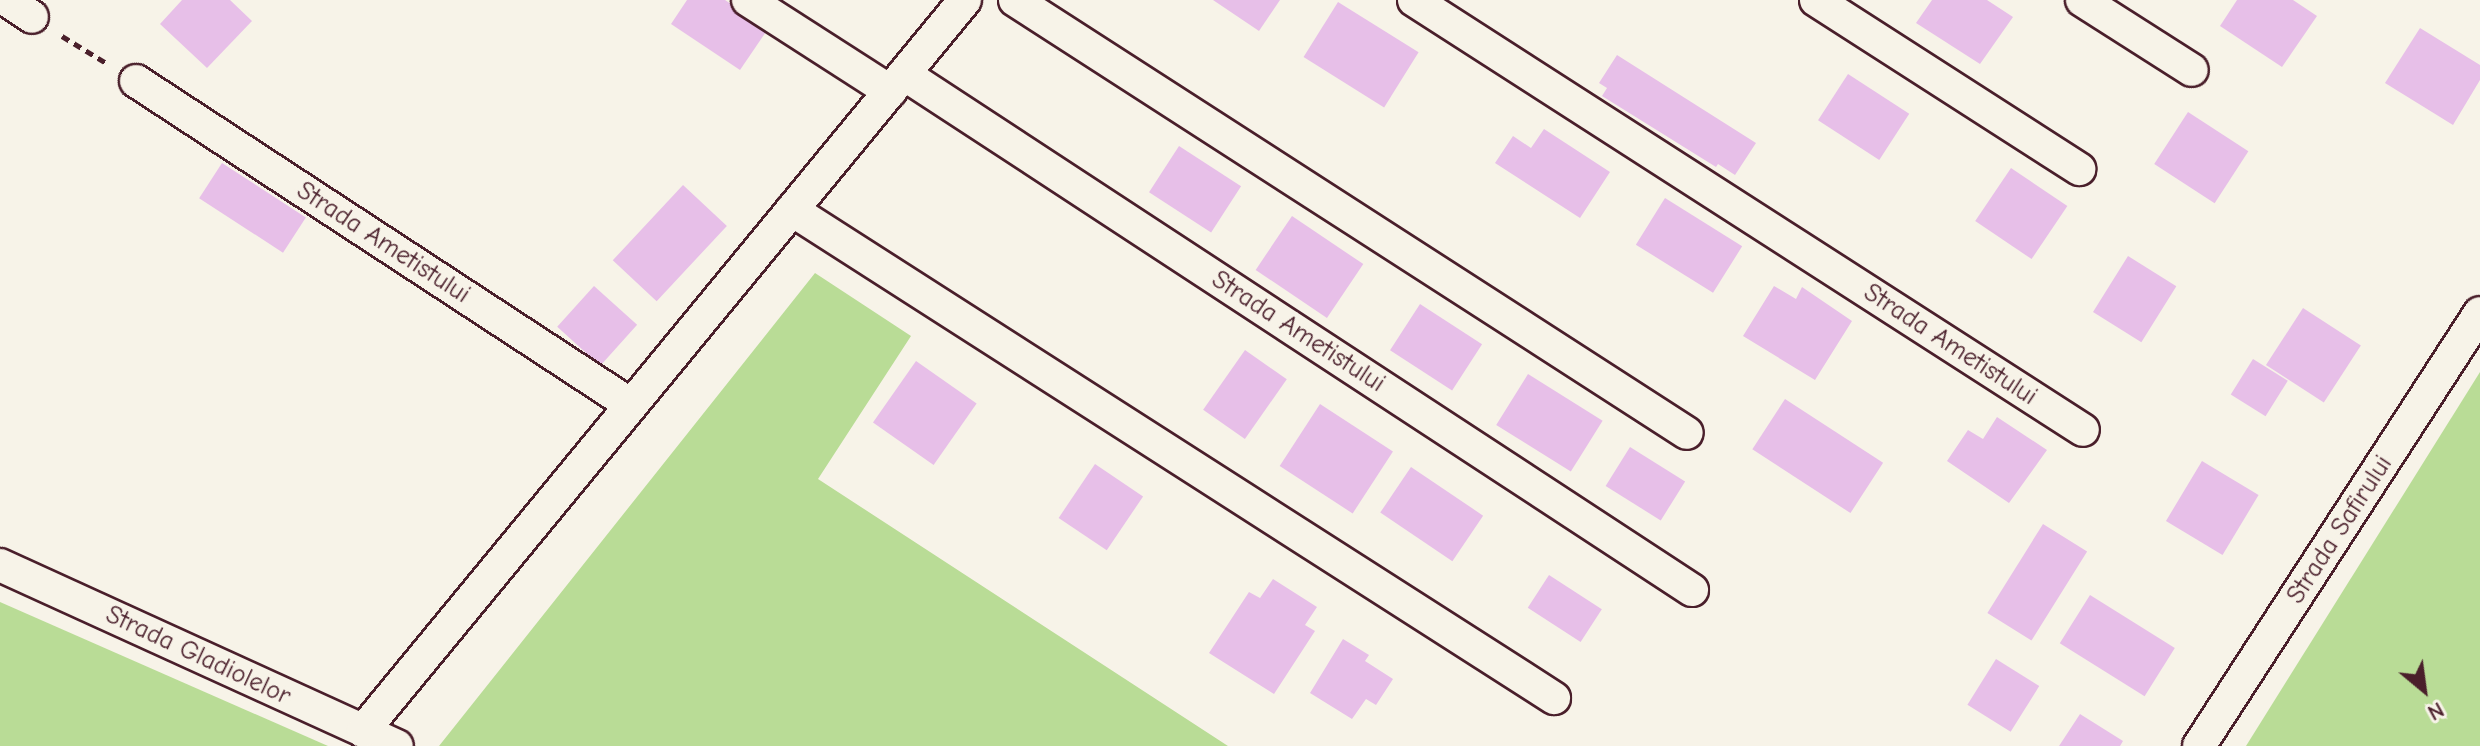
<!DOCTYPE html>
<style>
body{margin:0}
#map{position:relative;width:2480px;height:746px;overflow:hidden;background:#f7f3e8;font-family:"Comic Neue",sans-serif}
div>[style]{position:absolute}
.green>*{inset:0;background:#b9dc96}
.building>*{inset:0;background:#e7bfe8;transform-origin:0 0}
.path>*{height:5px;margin-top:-2.5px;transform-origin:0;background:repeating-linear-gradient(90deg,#4a1f2b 0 8px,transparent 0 14px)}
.roads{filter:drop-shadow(2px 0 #4a1f2b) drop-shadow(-2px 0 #4a1f2b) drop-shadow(0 2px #4a1f2b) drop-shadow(0 -2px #4a1f2b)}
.street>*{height:32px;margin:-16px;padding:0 16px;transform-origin:16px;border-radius:16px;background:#f7f3e8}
span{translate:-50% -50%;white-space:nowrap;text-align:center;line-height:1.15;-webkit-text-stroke:7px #f7f3e8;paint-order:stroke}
.street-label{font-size:26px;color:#4a1f2b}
.north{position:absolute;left:2384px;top:650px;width:80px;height:80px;-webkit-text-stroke:6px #f7f3e8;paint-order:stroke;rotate:151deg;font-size:22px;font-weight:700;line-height:32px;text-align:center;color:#4a1f2b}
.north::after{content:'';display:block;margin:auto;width:28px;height:36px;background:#4a1f2b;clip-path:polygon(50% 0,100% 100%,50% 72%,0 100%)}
</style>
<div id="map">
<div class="green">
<div style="clip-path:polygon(815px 273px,911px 336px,818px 479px,1228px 746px,439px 746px)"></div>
<div style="clip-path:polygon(2480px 372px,2480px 746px,2246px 746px)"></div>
<div style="clip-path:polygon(0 602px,328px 746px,0 746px)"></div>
</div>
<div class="building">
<div style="clip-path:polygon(182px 0,230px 0,252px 21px,207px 68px,160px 24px)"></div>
<div style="clip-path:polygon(687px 0,725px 0,768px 29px,740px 70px,671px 24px)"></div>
<div style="clip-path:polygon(1213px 0,1280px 0,1259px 31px)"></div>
<div style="clip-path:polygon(1932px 0,1987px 0,2013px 17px,1980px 64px,1916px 23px)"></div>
<div style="clip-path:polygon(2237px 0,2293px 0,2317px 16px,2282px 67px,2220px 26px)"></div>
<div style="left:1338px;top:2px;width:95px;height:65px;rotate:32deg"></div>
<div style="clip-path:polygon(2420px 28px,2480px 65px,2480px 80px,2453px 125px,2385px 83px)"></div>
<div style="clip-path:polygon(1617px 55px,1756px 143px,1735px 175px,1718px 164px,1716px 167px,1602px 96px,1607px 88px,1599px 83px)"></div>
<div style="left:1848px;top:74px;width:73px;height:55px;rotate:33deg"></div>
<div style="left:2188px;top:112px;width:72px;height:62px;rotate:33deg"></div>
<div style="clip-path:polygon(1544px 129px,1610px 172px,1580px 218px,1495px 163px,1513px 136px,1531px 148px)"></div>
<div style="left:1179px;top:146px;width:74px;height:55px;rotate:33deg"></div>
<div style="left:222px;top:163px;width:100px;height:42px;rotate:33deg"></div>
<div style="left:2011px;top:168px;width:68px;height:64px;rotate:34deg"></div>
<div style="left:683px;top:185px;width:60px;height:103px;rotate:43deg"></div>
<div style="left:1665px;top:198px;width:91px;height:55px;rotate:32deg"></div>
<div style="left:1292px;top:216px;width:86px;height:65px;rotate:34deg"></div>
<div style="left:2128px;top:256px;width:57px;height:66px;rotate:32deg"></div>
<div style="left:594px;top:286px;width:58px;height:55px;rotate:42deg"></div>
<div style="clip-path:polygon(1774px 286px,1796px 299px,1802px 287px,1852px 321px,1815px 380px,1743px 336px)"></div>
<div style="left:1420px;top:304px;width:74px;height:55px;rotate:33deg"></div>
<div style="left:2303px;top:308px;width:69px;height:68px;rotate:33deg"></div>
<div style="left:1245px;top:350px;width:51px;height:73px;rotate:35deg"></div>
<div style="left:2253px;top:359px;width:41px;height:42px;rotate:32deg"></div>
<div style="left:916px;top:361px;width:74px;height:75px;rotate:35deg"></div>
<div style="left:1528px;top:374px;width:88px;height:60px;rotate:32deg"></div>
<div style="left:1785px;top:399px;width:117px;height:60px;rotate:33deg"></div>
<div style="left:1320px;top:404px;width:87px;height:74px;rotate:33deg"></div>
<div style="clip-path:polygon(1997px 417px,2047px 450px,2009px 503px,1947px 461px,1968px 430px,1983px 439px)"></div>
<div style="left:1630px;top:447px;width:65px;height:46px;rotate:32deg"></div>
<div style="left:2202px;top:461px;width:66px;height:70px;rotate:31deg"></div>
<div style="left:1095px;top:464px;width:58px;height:65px;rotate:34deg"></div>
<div style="left:1411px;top:467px;width:87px;height:55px;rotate:34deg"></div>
<div style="left:2043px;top:524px;width:52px;height:105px;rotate:32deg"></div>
<div style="left:1549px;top:575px;width:63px;height:39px;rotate:33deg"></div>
<div style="clip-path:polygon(1273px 579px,1317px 607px,1305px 625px,1315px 631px,1274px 694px,1209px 653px,1249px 592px,1260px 598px)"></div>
<div style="left:2090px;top:595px;width:100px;height:57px;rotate:32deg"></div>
<div style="clip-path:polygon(1343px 639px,1369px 655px,1365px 661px,1393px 679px,1376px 705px,1366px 699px,1352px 719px,1310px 693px)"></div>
<div style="left:1996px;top:659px;width:51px;height:54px;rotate:32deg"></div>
<div style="clip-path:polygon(2080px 714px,2123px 741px,2120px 746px,2059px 746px)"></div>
</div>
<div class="path">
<div style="left:62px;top:36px;width:54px;rotate:31.3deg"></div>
</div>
<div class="roads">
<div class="street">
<div style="left:7px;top:0;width:30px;rotate:34deg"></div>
<div style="left:748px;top:0;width:169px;rotate:32.7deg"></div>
<div style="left:1015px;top:0;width:799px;rotate:32.8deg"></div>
<div style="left:1414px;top:0;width:795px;rotate:32.73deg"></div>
<div style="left:1816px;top:0;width:313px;rotate:32.7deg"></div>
<div style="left:2082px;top:0;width:130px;rotate:32.5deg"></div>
<div style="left:904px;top:74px;width:942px;rotate:33.22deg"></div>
<div style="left:136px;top:81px;width:592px;rotate:33.21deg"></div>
<div style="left:792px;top:210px;width:905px;rotate:32.64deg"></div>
<div style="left:0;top:565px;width:436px;rotate:24.5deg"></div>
<div style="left:363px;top:731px;width:947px;rotate:-50.53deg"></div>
<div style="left:2199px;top:746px;width:516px;rotate:-57.02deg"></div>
</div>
</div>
<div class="street-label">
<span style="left:383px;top:243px;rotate:33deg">Strada Ametistului</span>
<span style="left:1298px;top:332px;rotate:33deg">Strada Ametistului</span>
<span style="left:1950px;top:345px;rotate:33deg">Strada Ametistului</span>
<span style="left:2340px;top:530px;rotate:-57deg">Strada Safirului</span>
<span style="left:198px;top:656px;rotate:25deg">Strada Gladiolelor</span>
</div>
<div class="north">N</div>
</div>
